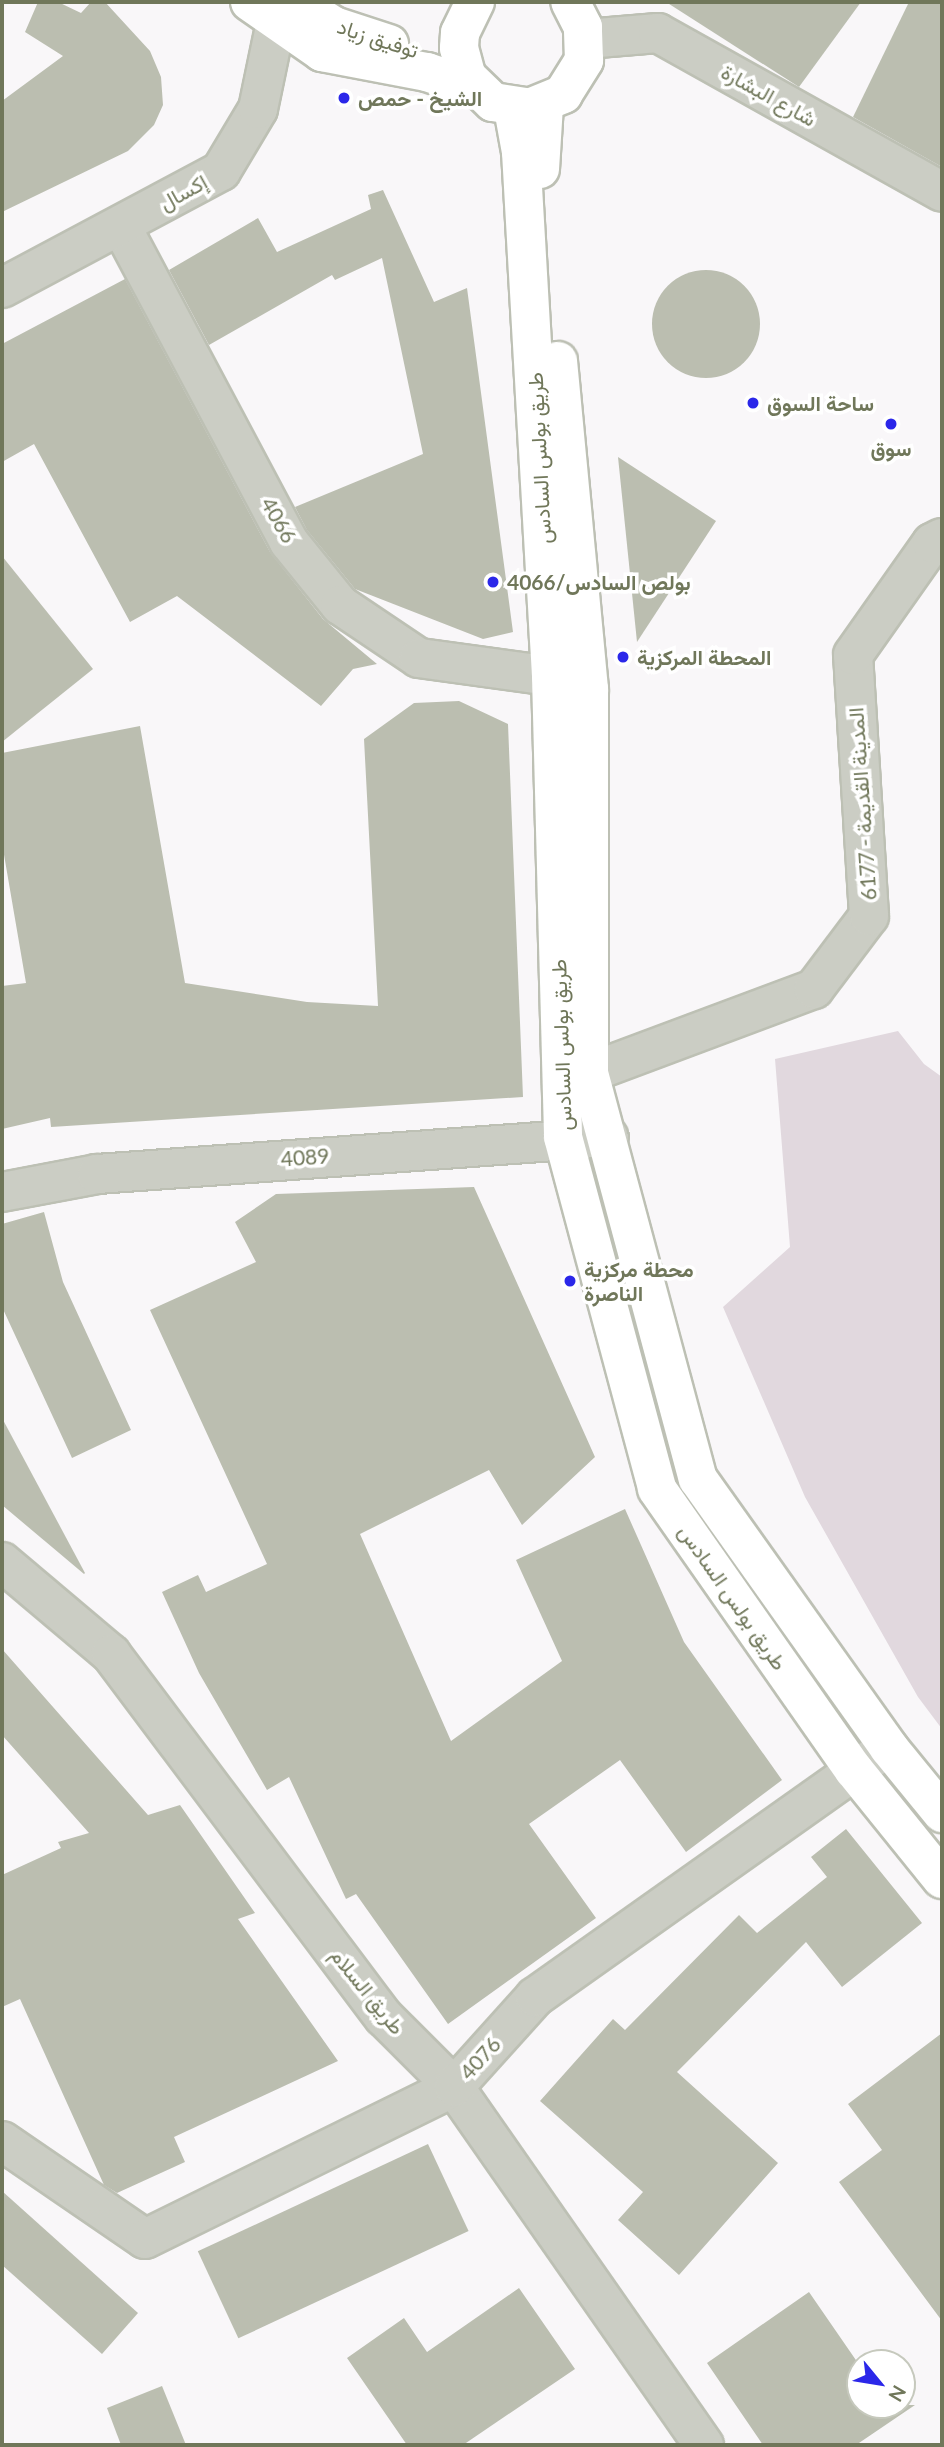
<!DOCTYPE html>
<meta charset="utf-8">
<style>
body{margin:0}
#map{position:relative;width:944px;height:2447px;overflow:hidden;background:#f9f7f9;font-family:Lato,Vazirmatn,sans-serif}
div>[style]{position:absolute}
.green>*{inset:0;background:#e1d8de}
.building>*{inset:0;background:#bbbeb0;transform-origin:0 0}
.round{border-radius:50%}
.roads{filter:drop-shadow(2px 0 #bdc0b4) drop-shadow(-2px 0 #bdc0b4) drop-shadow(0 2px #bdc0b4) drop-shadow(0 -2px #bdc0b4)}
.street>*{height:38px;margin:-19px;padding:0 19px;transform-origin:19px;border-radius:19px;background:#cbcdc4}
.secondary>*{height:38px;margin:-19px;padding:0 19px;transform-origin:19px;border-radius:19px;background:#fff}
.dots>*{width:19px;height:19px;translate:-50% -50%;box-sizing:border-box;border:4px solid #fff;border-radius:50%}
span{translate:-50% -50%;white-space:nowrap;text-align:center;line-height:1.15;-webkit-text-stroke:7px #fff;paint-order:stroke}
.street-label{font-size:21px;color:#70775a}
.poi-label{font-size:21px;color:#70775a;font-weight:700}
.left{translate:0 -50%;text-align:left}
.frame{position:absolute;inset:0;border:4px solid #70775a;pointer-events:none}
.north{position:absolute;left:846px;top:2349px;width:70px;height:70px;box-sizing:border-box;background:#fff;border:2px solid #c6c9bd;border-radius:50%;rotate:120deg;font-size:19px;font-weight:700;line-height:28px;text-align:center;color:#70775a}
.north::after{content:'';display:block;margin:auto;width:24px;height:32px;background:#2b27e9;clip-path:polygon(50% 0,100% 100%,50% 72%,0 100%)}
</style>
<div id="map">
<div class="green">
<div style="clip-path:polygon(898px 1031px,924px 1064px,942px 1077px,942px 1729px,918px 1697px,805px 1497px,723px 1307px,790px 1247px,775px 1059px)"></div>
</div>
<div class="building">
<div style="clip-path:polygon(38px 2px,58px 2px,81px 13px,91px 2px,105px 2px,150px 51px,161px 77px,163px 105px,154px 125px,128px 151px,2px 212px,2px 101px,63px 56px,25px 32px)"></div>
<div style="clip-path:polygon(666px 2px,861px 2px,799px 87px)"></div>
<div style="clip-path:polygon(909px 2px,942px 2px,942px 167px,853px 117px)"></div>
<div style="clip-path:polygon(383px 190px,434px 302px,467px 288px,513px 632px,483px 639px,355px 589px,307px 530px,295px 507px,423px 454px,382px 258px,335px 280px,332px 275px,209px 345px,169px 270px,258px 218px,277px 252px,371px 209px,368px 195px)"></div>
<div class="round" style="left:652px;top:270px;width:108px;height:108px"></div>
<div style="clip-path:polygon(125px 279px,270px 552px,323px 619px,377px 664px,353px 669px,321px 706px,177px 596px,130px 622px,34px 444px,2px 462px,2px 344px)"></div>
<div style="clip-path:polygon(618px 457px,716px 521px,637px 642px)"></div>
<div style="clip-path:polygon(2px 556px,93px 669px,2px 742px)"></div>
<div style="clip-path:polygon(459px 701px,508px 724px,523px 1097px,51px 1127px,50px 1118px,2px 1129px,2px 986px,26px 983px,2px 843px,2px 753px,140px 726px,185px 983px,307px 1002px,378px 1006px,364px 739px,414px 703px)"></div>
<div style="clip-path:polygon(474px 1187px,595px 1457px,522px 1525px,489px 1470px,360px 1534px,451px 1741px,562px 1661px,516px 1560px,625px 1509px,684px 1642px,782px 1780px,686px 1852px,620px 1760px,529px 1824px,596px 1918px,448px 2024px,356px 1894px,346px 1899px,289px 1777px,267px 1790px,199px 1673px,162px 1592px,198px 1575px,206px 1592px,267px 1564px,150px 1310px,256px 1262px,235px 1222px,276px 1194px)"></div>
<div style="clip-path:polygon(44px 1212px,63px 1282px,131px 1430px,72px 1458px,2px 1307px,2px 1224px)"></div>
<div style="clip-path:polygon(2px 1418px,85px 1573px,84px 1574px,2px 1505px)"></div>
<div style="clip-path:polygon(2px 1649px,148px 1815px,180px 1805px,255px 1913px,238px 1919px,338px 2061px,174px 2137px,185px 2162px,117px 2193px,104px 2185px,20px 1999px,2px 2007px,2px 1875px,61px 1848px,58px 1842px,89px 1833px,2px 1735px)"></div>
<div style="clip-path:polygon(846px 1829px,922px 1923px,842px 1987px,806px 1942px,677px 2072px,778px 2163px,679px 2275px,618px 2220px,643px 2192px,540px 2101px,613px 2019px,625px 2030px,739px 1915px,757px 1933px,827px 1877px,811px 1857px)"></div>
<div style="clip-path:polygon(942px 2033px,942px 2321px,839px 2182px,882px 2150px,848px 2104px)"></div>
<div style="left:428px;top:2144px;width:96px;height:254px;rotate:65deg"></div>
<div style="clip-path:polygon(2px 2191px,138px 2313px,102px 2354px,2px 2265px)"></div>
<div style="clip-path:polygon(519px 2288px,575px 2369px,463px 2445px,407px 2445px,347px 2358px,404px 2318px,427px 2352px)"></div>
<div style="clip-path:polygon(809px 2292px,860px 2366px,860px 2405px,915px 2405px,856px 2445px,763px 2445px,707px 2363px)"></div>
<div style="clip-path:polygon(162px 2386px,186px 2445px,121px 2445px,107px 2408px)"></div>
</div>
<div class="roads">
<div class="street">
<div style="left:586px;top:39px;width:72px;rotate:-4.8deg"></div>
<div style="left:658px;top:33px;width:325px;rotate:29.2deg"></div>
<div style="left:121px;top:226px;width:358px;rotate:62deg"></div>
<div style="left:289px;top:542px;width:81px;rotate:51deg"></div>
<div style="left:340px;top:605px;width:95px;rotate:33.9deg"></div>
<div style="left:419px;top:658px;width:133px;rotate:7.8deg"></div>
<div style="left:2px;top:288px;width:248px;rotate:-28.1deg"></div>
<div style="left:221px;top:171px;width:72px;rotate:-59.2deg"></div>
<div style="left:258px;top:109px;width:89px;rotate:-78.3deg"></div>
<div style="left:589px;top:1073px;width:240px;rotate:-20.5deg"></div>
<div style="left:814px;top:989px;width:91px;rotate:-53deg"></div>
<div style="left:869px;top:916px;width:261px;rotate:-93.5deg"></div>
<div style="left:853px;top:655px;width:137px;rotate:-54.8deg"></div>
<div style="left:932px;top:543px;width:11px;rotate:-27deg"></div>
<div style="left:2px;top:1192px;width:97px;rotate:-10.7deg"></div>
<div style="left:97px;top:1174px;width:513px;rotate:-4.13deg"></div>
<div style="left:2px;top:1562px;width:143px;rotate:40.2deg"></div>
<div style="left:111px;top:1654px;width:454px;rotate:53.1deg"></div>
<div style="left:384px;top:2017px;width:99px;rotate:45deg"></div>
<div style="left:454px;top:2087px;width:437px;rotate:55.1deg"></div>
<div style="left:2px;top:2141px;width:173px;rotate:34.4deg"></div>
<div style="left:145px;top:2239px;width:344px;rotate:-26.2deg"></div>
<div style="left:454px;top:2087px;width:121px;rotate:-48deg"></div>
<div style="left:535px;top:1997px;width:423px;rotate:-35.3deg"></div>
</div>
<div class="secondary">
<div style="left:250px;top:2px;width:88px;rotate:34.8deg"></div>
<div style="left:322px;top:52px;width:107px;rotate:10.8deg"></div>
<div style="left:427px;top:72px;width:52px;rotate:19.1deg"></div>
<div style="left:296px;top:2px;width:45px;rotate:32.3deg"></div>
<div style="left:334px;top:26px;width:58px;rotate:18.1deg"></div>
<div style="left:475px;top:2px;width:34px;rotate:116deg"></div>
<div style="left:460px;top:33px;width:15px;rotate:94deg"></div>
<div style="left:459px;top:48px;width:30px;rotate:75deg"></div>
<div style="left:467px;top:77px;width:36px;rotate:44deg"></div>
<div style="left:493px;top:102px;width:36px;rotate:9deg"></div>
<div style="left:529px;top:108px;width:37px;rotate:-22deg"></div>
<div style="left:563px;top:94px;width:40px;rotate:-58deg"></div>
<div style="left:584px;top:60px;width:33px;rotate:-92deg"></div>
<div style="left:583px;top:27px;width:28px;rotate:-117deg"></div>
<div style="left:513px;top:108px;width:45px;rotate:79.7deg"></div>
<div style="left:521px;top:152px;width:525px;rotate:86.72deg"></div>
<div style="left:551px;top:676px;width:461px;rotate:88.5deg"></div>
<div style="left:563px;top:1137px;width:364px;rotate:75deg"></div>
<div style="left:657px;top:1489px;width:343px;rotate:55deg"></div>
<div style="left:854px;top:1770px;width:140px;rotate:51.1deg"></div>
<div style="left:540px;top:169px;width:64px;rotate:-86.4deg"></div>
<div style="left:558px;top:361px;width:329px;rotate:84.6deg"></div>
<div style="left:589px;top:689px;width:384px;rotate:90deg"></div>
<div style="left:589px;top:1073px;width:420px;rotate:75deg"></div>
<div style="left:698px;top:1479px;width:330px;rotate:54.6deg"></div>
<div style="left:889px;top:1748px;width:84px;rotate:50.8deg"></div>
</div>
</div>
<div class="dots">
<div style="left:344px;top:98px;background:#2b27e9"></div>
<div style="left:753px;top:403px;background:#2b27e9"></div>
<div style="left:891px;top:424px;background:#2b27e9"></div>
<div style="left:493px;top:582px;background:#2b27e9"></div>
<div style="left:623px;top:657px;background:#2b27e9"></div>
<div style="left:570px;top:1281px;background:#2b27e9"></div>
</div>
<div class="street-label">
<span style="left:378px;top:38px;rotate:18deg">توفيق زياد</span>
<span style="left:769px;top:95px;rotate:29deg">شارع البشارة</span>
<span style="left:183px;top:192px;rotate:-29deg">إكسال</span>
<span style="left:539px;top:458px;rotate:-93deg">طريق بولس السادس</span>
<span style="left:279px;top:520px;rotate:60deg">4066</span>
<span style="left:862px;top:804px;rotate:-94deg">المدينة القديمة - 6177</span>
<span style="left:561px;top:1045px;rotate:-92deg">طريق بولس السادس</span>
<span style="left:305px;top:1157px;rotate:-4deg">4089</span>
<span style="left:733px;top:1597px;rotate:55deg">طريق بولس السادس</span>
<span style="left:368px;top:1991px;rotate:51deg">طريق السلام</span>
<span style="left:480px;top:2058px;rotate:-48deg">4076</span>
</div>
<div class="poi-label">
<span class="left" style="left:358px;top:98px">الشيخ - حمص</span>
<span class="left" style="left:767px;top:403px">ساحة السوق</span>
<span style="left:891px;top:448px">سوق</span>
<span class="left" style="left:507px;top:582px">بولص السادس/4066</span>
<span class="left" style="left:637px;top:657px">المحطة المركزية</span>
<span class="left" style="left:584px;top:1281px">محطة مركزية<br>الناصرة</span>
</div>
<div class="frame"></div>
<div class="north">N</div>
</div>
